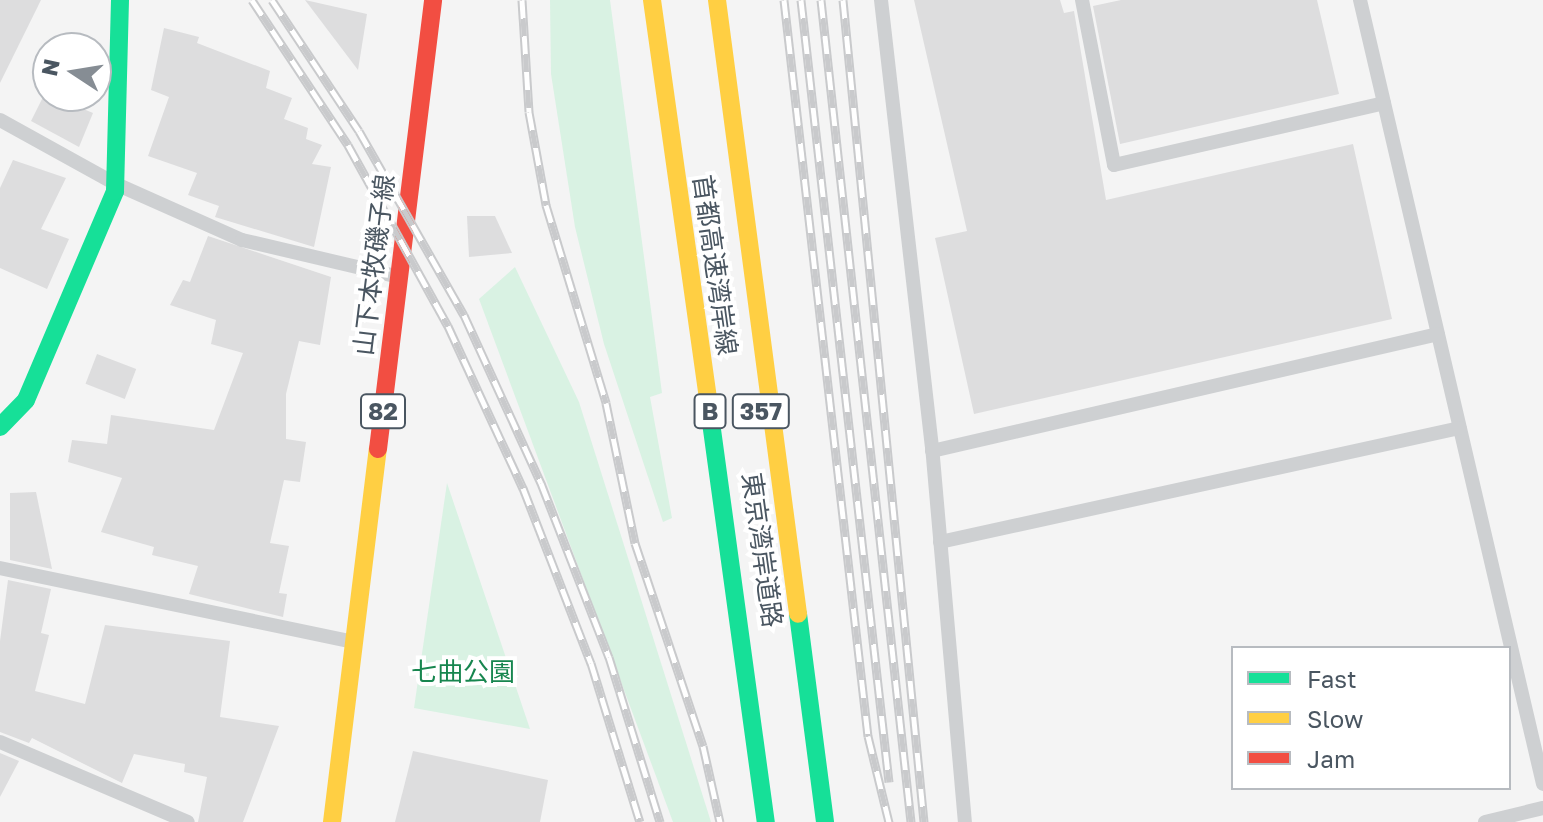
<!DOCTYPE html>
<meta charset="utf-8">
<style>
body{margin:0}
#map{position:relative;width:1543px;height:822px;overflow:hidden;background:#f4f4f4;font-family:"Golos Text","Noto Sans JP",sans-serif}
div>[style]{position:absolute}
.green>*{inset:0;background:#d9f2e3}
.building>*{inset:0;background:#ddddde;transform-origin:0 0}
.lane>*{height:14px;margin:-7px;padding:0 7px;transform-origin:7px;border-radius:7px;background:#ced0d2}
.fast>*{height:18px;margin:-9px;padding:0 9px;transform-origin:9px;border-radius:9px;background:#16e098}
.slow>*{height:18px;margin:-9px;padding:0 9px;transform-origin:9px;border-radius:9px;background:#ffcf43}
.jam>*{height:18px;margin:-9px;padding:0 9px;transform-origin:9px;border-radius:9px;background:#f24e42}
.rail>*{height:9px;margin-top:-4.5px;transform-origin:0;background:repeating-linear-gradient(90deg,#fff 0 18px,#c9cacc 0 36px);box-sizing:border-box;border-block:2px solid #c9cacc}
span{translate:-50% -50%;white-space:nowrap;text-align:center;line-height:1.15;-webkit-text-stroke:8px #fff;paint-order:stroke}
.shield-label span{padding:2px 6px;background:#fff;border:2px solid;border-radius:6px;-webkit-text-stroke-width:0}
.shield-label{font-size:24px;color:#4a5661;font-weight:700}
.street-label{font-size:26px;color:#4a5661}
.park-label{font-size:26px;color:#17864f}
.legend{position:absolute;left:1231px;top:646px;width:280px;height:144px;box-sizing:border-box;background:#fff;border:2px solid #b7bbc0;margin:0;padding:10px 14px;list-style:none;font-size:24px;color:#4a5661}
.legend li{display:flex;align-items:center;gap:16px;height:40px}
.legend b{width:40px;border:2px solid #b7bbc0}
.north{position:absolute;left:32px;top:32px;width:80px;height:80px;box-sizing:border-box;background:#fff;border:2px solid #b7bbc0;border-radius:50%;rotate:282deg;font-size:22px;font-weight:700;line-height:32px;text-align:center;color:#4a5661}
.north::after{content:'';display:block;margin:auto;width:28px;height:36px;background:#868d94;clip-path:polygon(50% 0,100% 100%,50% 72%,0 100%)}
</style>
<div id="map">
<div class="green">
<div style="clip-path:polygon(550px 0,610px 0,662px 393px,650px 397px,672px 518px,663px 522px,604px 344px,575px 227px,551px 74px)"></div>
<div style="clip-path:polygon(515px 267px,579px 402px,711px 822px,673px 822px,479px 299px)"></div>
<div style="clip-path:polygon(447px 483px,530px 729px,414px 708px)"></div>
</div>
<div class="building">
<div style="clip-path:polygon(0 0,41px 0,0 83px)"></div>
<div style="clip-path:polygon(305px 0,367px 14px,358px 70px)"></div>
<div style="clip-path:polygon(914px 0,1060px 0,1064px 13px,1074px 11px,1106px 200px,1353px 144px,1392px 319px,974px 414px,935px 238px,967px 231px)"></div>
<div style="clip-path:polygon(1121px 0,1317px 0,1339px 94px,1120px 144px,1093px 6px)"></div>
<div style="clip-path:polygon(164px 28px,199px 37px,197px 43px,270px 71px,266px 88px,292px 98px,284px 119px,308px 128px,306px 139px,322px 145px,312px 164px,331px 167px,314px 247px,215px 217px,219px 206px,188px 195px,197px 173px,148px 156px,169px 97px,151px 90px)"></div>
<div style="clip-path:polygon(45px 93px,93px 113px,79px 147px,31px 121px)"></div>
<div style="clip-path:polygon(13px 160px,66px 178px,41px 229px,69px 239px,47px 289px,0 268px,0 188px)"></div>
<div style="clip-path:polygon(467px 216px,495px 216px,512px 253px,469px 257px)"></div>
<div style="clip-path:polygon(208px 236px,331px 277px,320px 345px,299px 341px,286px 394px,286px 439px,306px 442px,300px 482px,284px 480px,270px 543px,289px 546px,279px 593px,287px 594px,283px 617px,189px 594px,198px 566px,152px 555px,154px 547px,101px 532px,122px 478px,68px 462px,72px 440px,107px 444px,111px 415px,214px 430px,243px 353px,211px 344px,216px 320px,170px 305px,183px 280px,190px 282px)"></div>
<div style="left:97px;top:354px;width:42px;height:32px;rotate:21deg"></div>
<div style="clip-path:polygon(36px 492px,52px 569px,10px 560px,10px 493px)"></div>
<div style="clip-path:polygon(8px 580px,51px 589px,41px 633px,49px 635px,35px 691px,85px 704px,105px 625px,230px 641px,220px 717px,279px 726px,243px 822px,198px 822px,207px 777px,184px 772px,185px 764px,134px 754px,122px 783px,32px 738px,29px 743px,0 732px,0 641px)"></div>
<div style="clip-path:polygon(413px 751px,548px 780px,540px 822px,395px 822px)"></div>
<div style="clip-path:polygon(0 753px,19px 761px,0 797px)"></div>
</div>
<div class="lane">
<div style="left:881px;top:0;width:449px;rotate:83.5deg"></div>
<div style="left:932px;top:446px;width:377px;rotate:85deg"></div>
<div style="left:1082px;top:0;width:168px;rotate:79deg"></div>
<div style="left:1114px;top:165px;width:277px;rotate:-12.9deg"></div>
<div style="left:1360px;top:0;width:805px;rotate:76.86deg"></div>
<div style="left:0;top:120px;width:132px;rotate:28.9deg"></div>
<div style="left:116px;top:184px;width:138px;rotate:24deg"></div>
<div style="left:242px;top:240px;width:157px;rotate:13.2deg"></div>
<div style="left:932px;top:451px;width:519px;rotate:-13.02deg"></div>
<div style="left:940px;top:542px;width:532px;rotate:-12.37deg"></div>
<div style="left:0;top:568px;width:356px;rotate:11.8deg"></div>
<div style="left:0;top:742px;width:204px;rotate:23.1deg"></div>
<div style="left:1485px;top:822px;width:60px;rotate:-13.6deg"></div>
</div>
<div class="fast">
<div style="left:710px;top:415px;width:411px;rotate:82.2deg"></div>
<div style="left:0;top:427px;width:37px;rotate:-46deg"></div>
<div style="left:26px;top:400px;width:227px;rotate:-66.9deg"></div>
<div style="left:115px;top:191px;width:191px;rotate:-88.5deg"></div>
<div style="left:798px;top:614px;width:210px;rotate:82.6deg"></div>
</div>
<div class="slow">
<div style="left:652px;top:0;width:419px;rotate:82deg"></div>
<div style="left:717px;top:0;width:619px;rotate:82.48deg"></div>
<div style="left:332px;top:822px;width:376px;rotate:-83deg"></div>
</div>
<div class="jam">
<div style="left:378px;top:449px;width:452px;rotate:-83deg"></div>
</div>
<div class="rail">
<div style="left:252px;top:0;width:174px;rotate:56.5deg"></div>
<div style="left:348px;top:145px;width:207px;rotate:61.1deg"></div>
<div style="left:448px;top:326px;width:179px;rotate:65.2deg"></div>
<div style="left:523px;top:488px;width:188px;rotate:68.8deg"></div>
<div style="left:591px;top:663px;width:166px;rotate:72.9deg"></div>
<div style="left:272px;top:0;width:157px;rotate:56.4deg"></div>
<div style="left:359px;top:131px;width:212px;rotate:60.3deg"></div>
<div style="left:464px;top:315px;width:185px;rotate:65.4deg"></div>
<div style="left:541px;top:483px;width:187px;rotate:68.7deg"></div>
<div style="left:609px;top:657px;width:173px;rotate:72.8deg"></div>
<div style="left:522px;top:0;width:112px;rotate:86.4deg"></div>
<div style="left:529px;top:112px;width:95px;rotate:79.6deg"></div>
<div style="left:546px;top:205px;width:207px;rotate:73.1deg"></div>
<div style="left:606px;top:403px;width:143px;rotate:78.3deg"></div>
<div style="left:635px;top:543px;width:214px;rotate:71.5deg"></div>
<div style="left:703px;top:746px;width:78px;rotate:77.4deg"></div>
<div style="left:784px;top:0;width:741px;rotate:83.49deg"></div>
<div style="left:868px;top:736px;width:89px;rotate:76.3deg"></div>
<div style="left:801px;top:0;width:787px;rotate:83.58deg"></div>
<div style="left:821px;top:0;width:827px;rotate:83.75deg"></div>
<div style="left:843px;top:0;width:826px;rotate:84.37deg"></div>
</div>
<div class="shield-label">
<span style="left:383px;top:411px">82</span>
<span style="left:710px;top:411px">B</span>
<span style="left:761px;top:411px">357</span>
</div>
<div class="street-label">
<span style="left:374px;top:265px;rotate:-83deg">山下本牧磯子線</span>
<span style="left:715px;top:265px;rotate:82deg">首都高速湾岸線</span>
<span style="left:762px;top:550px;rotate:82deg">東京湾岸道路</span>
</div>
<div class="park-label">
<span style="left:463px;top:672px">七曲公園</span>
</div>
<ul class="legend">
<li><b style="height:10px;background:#16e098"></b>Fast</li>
<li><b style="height:10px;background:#ffcf43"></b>Slow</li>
<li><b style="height:10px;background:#f24e42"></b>Jam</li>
</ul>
<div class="north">N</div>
</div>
